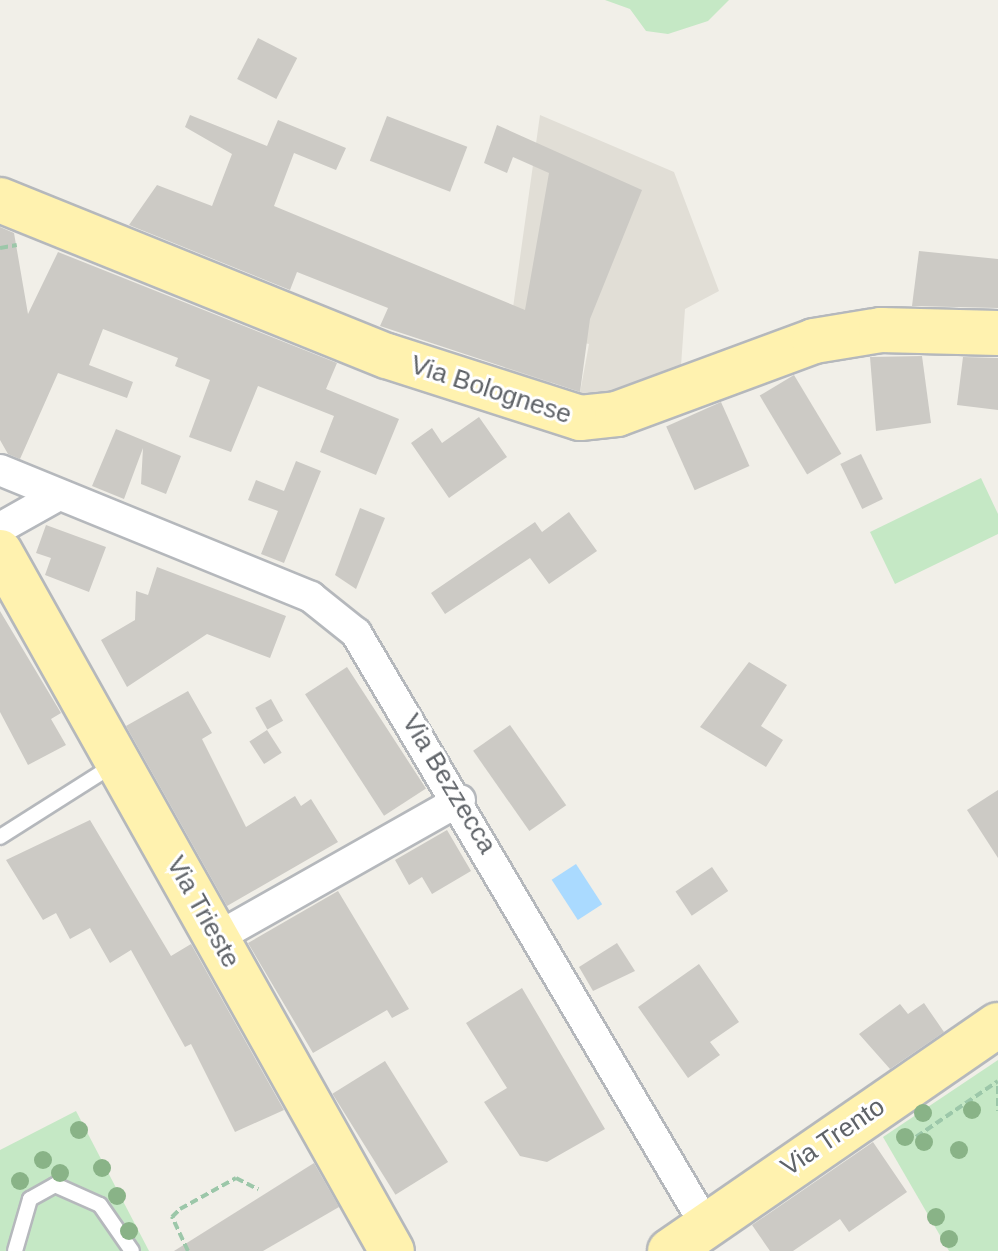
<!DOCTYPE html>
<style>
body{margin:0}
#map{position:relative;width:998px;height:1251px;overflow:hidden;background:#f1efe8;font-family:Helvetica,sans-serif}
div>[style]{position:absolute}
.education>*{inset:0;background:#e1ded6}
.green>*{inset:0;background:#c5e8c5}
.water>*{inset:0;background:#aadaff;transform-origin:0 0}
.building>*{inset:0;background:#cccac5;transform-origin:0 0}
.path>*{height:4px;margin-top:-2px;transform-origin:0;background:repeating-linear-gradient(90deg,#9cc7a9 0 8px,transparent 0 12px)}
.roads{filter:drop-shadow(2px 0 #b5b8bc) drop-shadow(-2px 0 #b5b8bc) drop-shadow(0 2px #b5b8bc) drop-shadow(0 -2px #b5b8bc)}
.service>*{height:14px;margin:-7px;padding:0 7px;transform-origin:7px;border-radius:7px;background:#fff}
.minor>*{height:30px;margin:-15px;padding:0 15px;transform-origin:15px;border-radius:15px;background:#fff}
.primary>*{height:44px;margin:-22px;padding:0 22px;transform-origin:22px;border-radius:22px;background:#fff2af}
.trees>*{width:18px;height:18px;margin:-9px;border-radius:50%;background:#89b387}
span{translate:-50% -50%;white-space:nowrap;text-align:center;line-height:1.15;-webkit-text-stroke:6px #fff;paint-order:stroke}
.street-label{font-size:26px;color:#5f6368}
</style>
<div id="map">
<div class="education">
<div style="clip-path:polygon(540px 115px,674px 172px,719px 291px,685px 309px,681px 366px,608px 396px,579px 398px,589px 344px,560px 338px,549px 393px,503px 379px)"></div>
</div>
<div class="green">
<div style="clip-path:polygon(605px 0,729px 0,708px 21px,668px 34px,646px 31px,630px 9px)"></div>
<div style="clip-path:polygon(981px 478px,998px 514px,998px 534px,895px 584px,870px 532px)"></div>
<div style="clip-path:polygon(998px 1060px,998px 1251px,949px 1251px,883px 1137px)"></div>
<div style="clip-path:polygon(76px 1111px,149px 1251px,0 1251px,0 1150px)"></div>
</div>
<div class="water">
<div style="left:576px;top:864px;width:48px;height:29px;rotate:57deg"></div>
</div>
<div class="building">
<div style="left:258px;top:38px;width:44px;height:46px;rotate:27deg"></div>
<div style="clip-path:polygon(190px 115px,267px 146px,278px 120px,346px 148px,336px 170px,294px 153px,274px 206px,525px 310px,549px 173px,513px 157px,507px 173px,484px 163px,497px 125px,642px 190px,590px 319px,580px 392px,380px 326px,388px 308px,297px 272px,290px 290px,129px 225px,157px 185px,212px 206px,232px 154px,185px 127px)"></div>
<div style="left:387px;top:116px;width:86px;height:48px;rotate:21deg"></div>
<div style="clip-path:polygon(0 227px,14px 233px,28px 314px,58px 252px,337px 363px,326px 389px,399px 419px,376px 475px,320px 452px,334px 416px,258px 386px,231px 452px,189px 437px,210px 380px,175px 366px,178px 358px,103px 329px,89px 365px,133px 382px,127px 398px,58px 373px,20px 459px,8px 454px,0 440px)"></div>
<div style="clip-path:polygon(919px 251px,998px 259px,998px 308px,912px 306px)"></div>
<div style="clip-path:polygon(922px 356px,931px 423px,876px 431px,870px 357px)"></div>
<div style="clip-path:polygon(963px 357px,998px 358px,998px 410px,957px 405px)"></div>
<div style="left:794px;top:375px;width:92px;height:40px;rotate:59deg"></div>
<div style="left:721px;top:402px;width:70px;height:60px;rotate:66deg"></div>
<div style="clip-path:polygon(479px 417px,507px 457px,449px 498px,411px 443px,432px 428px,442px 443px)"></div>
<div style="clip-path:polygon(116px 429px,181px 456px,166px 494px,141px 484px,143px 448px,124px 499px,92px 486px)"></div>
<div style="left:861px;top:454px;width:50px;height:23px;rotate:64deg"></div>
<div style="clip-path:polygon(296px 461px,321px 471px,284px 563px,261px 554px,278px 511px,248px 500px,256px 480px,284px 491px)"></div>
<div style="clip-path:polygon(360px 508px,385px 518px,356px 589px,335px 575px)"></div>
<div style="clip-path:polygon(569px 512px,597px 551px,549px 584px,530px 558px,445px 614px,431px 593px,535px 522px,542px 532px)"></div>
<div style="clip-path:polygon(46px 525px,106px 547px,89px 592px,45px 575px,51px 558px,36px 553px)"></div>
<div style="clip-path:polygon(157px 567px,286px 616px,270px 658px,207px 634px,127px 687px,101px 640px,135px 620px,136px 591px,148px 595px)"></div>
<div style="clip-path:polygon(0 611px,61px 713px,51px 719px,66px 745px,28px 765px,0 712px)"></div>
<div style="clip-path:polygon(749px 662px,787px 685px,761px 726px,783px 740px,766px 767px,700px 727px)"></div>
<div style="left:347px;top:667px;width:145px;height:50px;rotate:57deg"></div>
<div style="clip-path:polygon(188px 691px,212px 733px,202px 739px,246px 827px,295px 796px,301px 806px,311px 799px,338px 842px,227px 906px,126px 726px)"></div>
<div style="left:271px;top:699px;width:25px;height:18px;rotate:61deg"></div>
<div style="left:510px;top:725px;width:98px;height:45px;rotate:55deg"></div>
<div style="left:267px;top:730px;width:27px;height:21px;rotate:57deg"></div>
<div style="clip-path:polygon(998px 790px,998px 858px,967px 810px)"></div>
<div style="clip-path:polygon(90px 820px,171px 956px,191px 944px,284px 1110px,235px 1132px,191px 1044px,185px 1047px,131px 950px,110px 963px,90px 928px,70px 939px,56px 913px,43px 920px,6px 860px)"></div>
<div style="clip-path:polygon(447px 830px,471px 871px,432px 894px,422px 877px,409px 885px,395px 860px)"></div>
<div style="left:712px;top:867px;width:29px;height:44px;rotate:56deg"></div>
<div style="clip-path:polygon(338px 891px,409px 1009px,392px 1018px,387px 1010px,313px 1053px,248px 943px)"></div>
<div style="clip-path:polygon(617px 943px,635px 971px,593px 991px,579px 967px)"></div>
<div style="clip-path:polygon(699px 964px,739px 1022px,710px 1042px,720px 1055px,688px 1078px,638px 1007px)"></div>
<div style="clip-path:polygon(522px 988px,605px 1129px,547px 1162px,520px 1156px,484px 1102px,507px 1088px,466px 1023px)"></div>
<div style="clip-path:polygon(924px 1003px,944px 1032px,890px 1069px,859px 1034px,900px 1004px,908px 1014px)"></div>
<div style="left:385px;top:1061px;width:119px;height:62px;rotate:58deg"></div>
<div style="clip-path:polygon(873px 1142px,907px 1192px,849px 1232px,840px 1219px,793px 1251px,770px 1251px,752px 1225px)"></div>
<div style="clip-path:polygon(314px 1163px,339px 1207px,263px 1251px,174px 1251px)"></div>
</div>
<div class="path">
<div style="left:0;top:248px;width:17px;rotate:-10deg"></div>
<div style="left:998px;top:1086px;width:25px;rotate:90deg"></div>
<div style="left:916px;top:1137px;width:99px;rotate:-34.3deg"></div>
<div style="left:188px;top:1251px;width:38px;rotate:-115deg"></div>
<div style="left:172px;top:1217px;width:11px;rotate:-45deg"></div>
<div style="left:180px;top:1209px;width:64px;rotate:-29deg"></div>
<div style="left:236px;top:1178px;width:25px;rotate:27deg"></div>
</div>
<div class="roads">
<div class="service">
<div style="left:0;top:837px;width:136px;rotate:-32.4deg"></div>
<div style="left:15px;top:1251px;width:54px;rotate:-73.9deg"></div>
<div style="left:30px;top:1199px;width:29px;rotate:-29deg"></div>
<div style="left:55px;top:1185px;width:49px;rotate:24deg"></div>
<div style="left:100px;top:1205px;width:56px;rotate:55.2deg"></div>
</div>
<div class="minor">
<div style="left:0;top:470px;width:336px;rotate:22.2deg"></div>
<div style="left:311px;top:597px;width:58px;rotate:38.7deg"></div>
<div style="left:356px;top:633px;width:686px;rotate:59.44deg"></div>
<div style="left:0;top:528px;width:65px;rotate:-29.3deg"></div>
<div style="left:218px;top:937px;width:278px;rotate:-29.5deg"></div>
</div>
<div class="primary">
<div style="left:0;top:200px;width:417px;rotate:22deg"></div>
<div style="left:387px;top:356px;width:203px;rotate:17.8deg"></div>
<div style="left:580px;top:418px;width:37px;rotate:-6deg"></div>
<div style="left:617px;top:414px;width:210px;rotate:-20.3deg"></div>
<div style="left:814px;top:341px;width:68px;rotate:-9.3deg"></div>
<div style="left:881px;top:330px;width:117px;rotate:1.5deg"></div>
<div style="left:0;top:552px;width:801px;rotate:60.72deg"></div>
<div style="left:670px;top:1251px;width:398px;rotate:-34.6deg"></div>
</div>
</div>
<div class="trees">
<div style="left:972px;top:1110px"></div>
<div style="left:923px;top:1113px"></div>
<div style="left:79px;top:1130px"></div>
<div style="left:905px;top:1137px"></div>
<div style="left:924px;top:1142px"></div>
<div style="left:959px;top:1150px"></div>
<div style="left:43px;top:1160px"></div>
<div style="left:102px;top:1168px"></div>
<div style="left:60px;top:1173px"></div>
<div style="left:20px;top:1181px"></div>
<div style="left:117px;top:1196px"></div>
<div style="left:936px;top:1217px"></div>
<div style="left:129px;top:1231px"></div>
<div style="left:949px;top:1239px"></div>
</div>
<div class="street-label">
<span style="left:491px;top:390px;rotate:18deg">Via Bolognese</span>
<span style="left:449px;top:784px;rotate:59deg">Via Bezzecca</span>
<span style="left:203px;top:912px;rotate:61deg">Via Trieste</span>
<span style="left:833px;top:1137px;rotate:-34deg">Via Trento</span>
</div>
</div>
